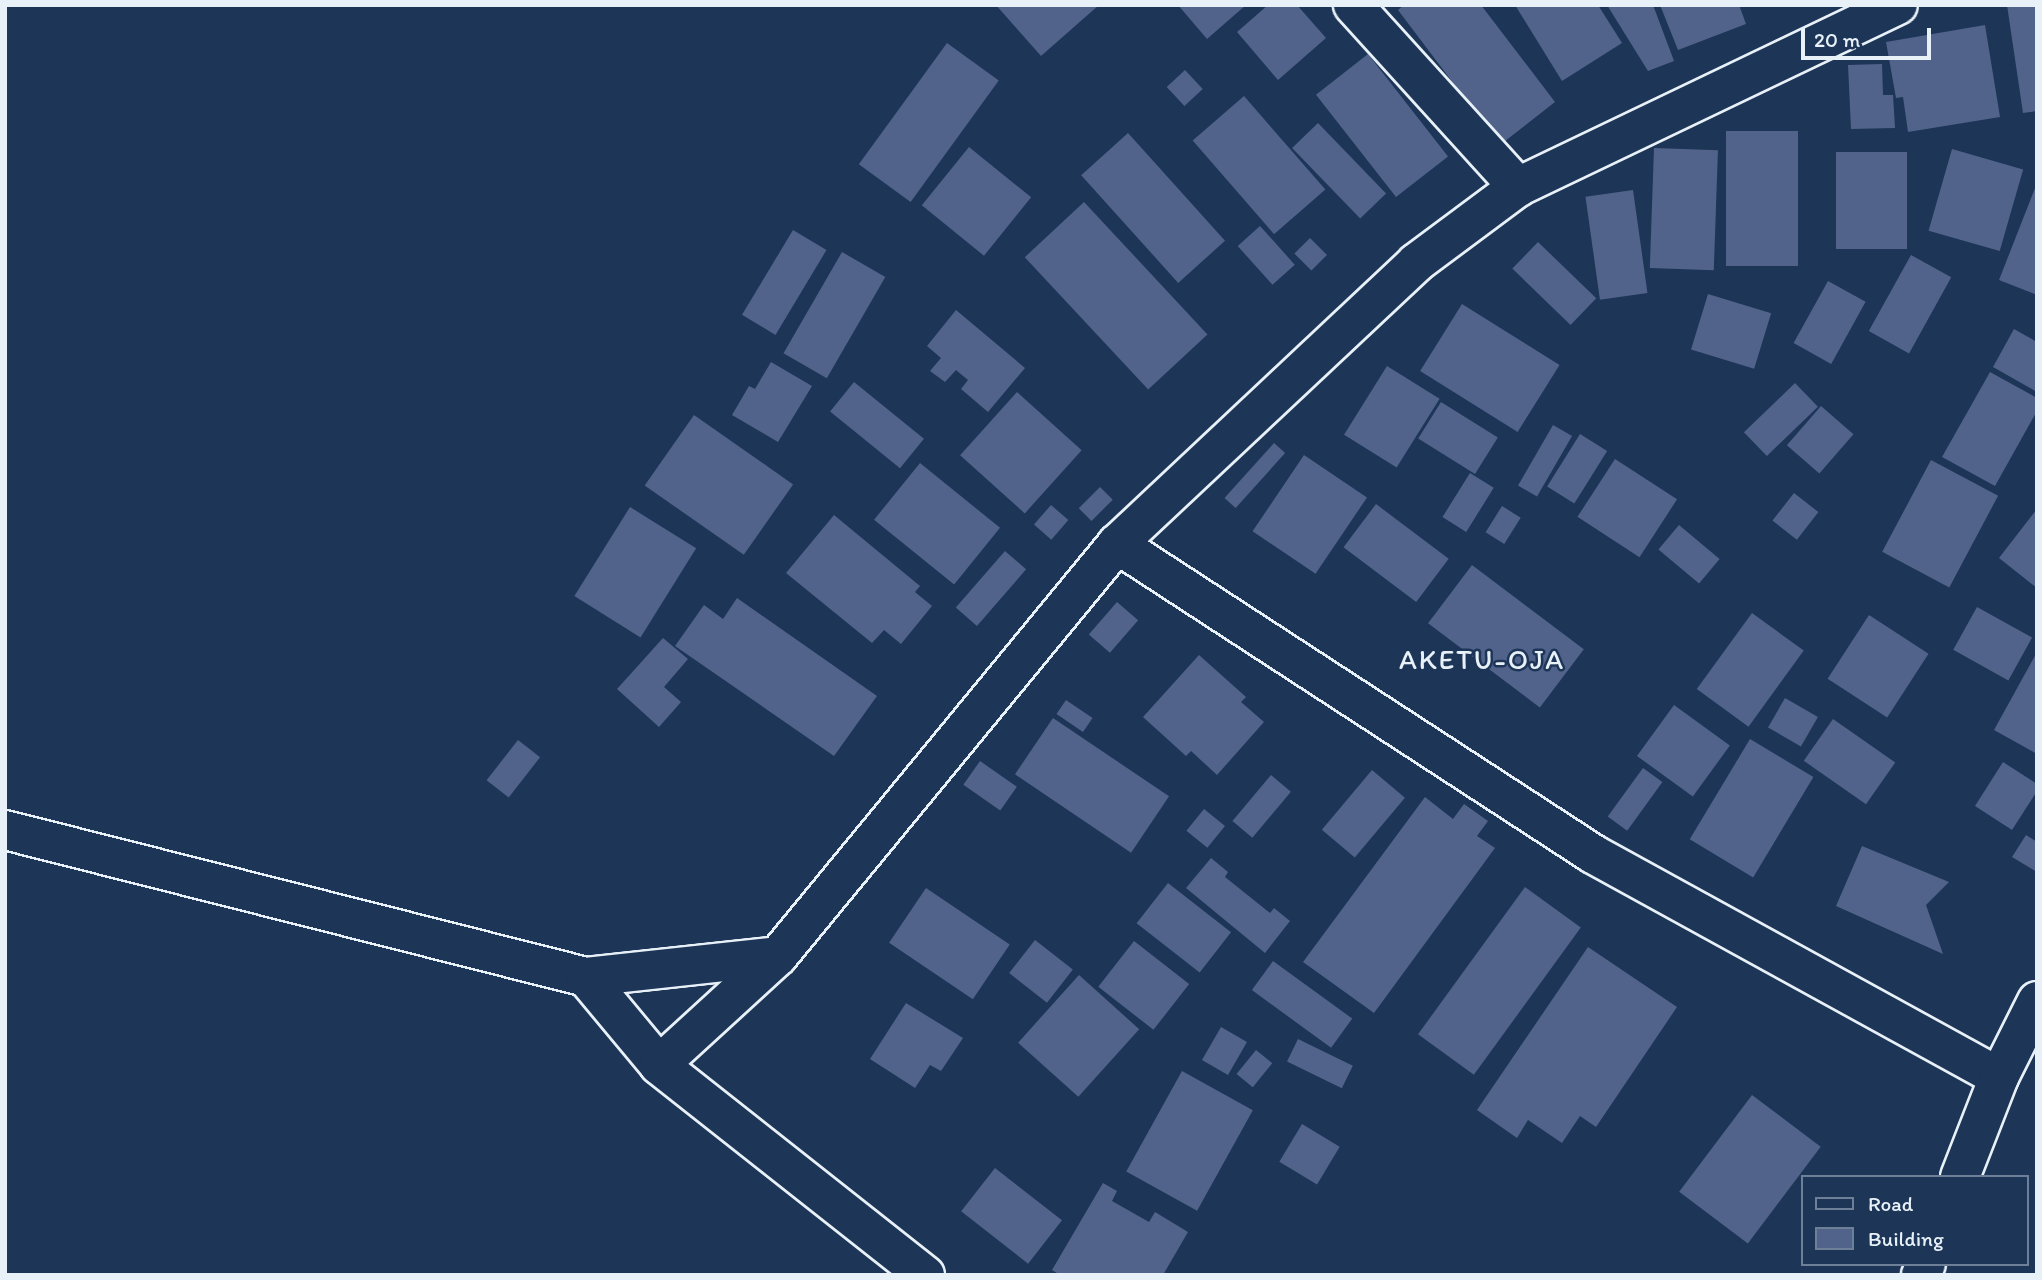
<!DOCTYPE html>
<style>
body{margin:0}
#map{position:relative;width:2042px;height:1280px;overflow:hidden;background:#1d3557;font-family:Itim,sans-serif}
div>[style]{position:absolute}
.building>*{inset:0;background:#51638a;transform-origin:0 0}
.roads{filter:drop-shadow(2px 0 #e8f1f8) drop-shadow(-2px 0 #e8f1f8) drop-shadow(0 2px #e8f1f8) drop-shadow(0 -2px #e8f1f8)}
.minor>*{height:38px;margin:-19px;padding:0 19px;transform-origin:19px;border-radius:19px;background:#1d3557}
span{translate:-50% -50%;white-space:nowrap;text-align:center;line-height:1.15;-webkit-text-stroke:5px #1d3557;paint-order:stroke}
.quarter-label{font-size:28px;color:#e8f1f8;letter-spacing:2px}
.frame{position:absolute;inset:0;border:7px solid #e8f1f8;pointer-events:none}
.legend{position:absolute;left:1801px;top:1175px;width:228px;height:91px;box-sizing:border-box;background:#1d3557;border:2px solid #6e8097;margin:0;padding:9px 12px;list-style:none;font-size:21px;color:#e8f1f8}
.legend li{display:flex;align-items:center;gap:14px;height:35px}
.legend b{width:35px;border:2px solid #6e8097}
.scale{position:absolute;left:1801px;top:28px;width:130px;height:32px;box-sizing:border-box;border:4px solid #e8f1f8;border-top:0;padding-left:9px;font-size:21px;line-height:24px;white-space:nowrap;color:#e8f1f8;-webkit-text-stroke:5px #1d3557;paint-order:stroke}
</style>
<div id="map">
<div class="building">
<div style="clip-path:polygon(996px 5px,1099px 5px,1041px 56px)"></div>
<div style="clip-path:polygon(1178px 5px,1246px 5px,1207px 39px)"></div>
<div style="clip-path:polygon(1268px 5px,1297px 5px,1326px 38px,1278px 80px,1237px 32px)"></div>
<div style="clip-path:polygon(1404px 5px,1481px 5px,1555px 102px,1500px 145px,1398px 10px)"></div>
<div style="clip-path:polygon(1515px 5px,1598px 5px,1622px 43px,1562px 81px)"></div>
<div style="clip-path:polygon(1607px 5px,1653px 5px,1674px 61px,1648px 71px)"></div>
<div style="clip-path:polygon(1660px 5px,1739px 5px,1746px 24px,1678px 50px)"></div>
<div style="clip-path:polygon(2007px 5px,2037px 5px,2037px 111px,2023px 113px)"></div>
<div style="clip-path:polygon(1985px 25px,2000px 117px,1908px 132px,1903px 97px,1896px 98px,1886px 42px)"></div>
<div style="left:947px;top:43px;width:64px;height:150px;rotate:36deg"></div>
<div style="left:1368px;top:54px;width:130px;height:66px;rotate:52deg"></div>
<div style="clip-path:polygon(1882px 64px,1883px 95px,1893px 95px,1895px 128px,1851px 129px,1848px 65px)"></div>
<div style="left:1185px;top:70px;width:26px;height:25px;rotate:47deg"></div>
<div style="left:1244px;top:96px;width:124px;height:68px;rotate:49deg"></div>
<div style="left:1318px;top:123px;width:98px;height:36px;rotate:46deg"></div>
<div style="left:1726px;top:131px;width:72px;height:135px"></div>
<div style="left:1128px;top:133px;width:145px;height:63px;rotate:48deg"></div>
<div style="left:969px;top:147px;width:80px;height:75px;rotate:39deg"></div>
<div style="left:1654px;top:148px;width:64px;height:120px;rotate:2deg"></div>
<div style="left:1952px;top:149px;width:74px;height:85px;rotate:16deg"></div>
<div style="left:1836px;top:152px;width:71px;height:97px"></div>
<div style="clip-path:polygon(2037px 183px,2037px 295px,1999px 280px)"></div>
<div style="left:1633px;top:190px;width:104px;height:48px;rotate:82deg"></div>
<div style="left:1084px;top:202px;width:181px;height:81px;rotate:47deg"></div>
<div style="left:1260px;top:226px;width:52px;height:30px;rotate:48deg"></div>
<div style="left:793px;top:230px;width:39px;height:99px;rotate:31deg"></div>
<div style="left:1310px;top:238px;width:24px;height:22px;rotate:45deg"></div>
<div style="left:1538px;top:242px;width:81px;height:37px;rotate:44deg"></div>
<div style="left:842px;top:252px;width:50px;height:117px;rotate:30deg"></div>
<div style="left:1911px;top:255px;width:46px;height:87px;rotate:29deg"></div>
<div style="left:1828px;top:281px;width:43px;height:71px;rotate:29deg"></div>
<div style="left:1708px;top:294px;width:66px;height:58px;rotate:17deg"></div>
<div style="left:1462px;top:304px;width:115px;height:79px;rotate:32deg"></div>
<div style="clip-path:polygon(956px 310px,1025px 368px,988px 412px,961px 389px,968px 380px,956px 370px,945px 382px,930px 371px,941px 358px,927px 346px)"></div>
<div style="clip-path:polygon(2014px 329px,2037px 342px,2037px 392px,1993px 367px)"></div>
<div style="clip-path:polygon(771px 362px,812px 386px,778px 442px,732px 415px,749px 386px,755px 389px)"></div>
<div style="left:1387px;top:366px;width:62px;height:81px;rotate:32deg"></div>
<div style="clip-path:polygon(1990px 372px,2037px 398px,2037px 411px,1995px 486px,1942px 457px)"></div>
<div style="left:854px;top:382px;width:90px;height:38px;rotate:39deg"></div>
<div style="left:1795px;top:383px;width:33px;height:71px;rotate:46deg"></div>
<div style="left:1017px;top:392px;width:87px;height:85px;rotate:42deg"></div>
<div style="left:1441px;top:402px;width:67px;height:43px;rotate:32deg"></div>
<div style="left:1821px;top:406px;width:43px;height:52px;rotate:41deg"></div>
<div style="left:694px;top:415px;width:121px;height:86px;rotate:35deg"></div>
<div style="left:1553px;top:425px;width:22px;height:70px;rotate:30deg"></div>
<div style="left:1580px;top:434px;width:32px;height:62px;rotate:32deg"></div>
<div style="left:1274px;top:443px;width:15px;height:74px;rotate:42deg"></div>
<div style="left:1304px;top:455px;width:76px;height:92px;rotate:34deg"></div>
<div style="left:1615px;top:459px;width:74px;height:69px;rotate:33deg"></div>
<div style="left:1931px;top:460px;width:76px;height:104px;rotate:28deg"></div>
<div style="left:920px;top:463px;width:103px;height:73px;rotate:39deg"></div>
<div style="left:1470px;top:473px;width:28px;height:52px;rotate:32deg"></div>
<div style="left:1100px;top:487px;width:18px;height:30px;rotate:45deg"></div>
<div style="left:1794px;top:493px;width:31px;height:35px;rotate:38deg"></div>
<div style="left:1376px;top:504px;width:91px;height:54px;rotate:37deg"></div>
<div style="left:1051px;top:505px;width:23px;height:26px;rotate:41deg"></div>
<div style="left:1502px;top:506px;width:22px;height:31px;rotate:32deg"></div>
<div style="left:630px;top:507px;width:78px;height:105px;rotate:32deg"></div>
<div style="clip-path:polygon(2037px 509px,2037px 588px,1999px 558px)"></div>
<div style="clip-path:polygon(834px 515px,920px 586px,915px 592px,932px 606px,901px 644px,884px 630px,872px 643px,786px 573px)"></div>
<div style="left:1679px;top:525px;width:53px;height:32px;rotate:40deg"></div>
<div style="left:1005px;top:551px;width:28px;height:75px;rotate:41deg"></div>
<div style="left:1472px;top:565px;width:140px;height:73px;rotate:37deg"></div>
<div style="clip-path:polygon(737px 598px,877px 696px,834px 756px,675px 646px,704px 605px,723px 619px)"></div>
<div style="left:1117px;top:602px;width:28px;height:43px;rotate:41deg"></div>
<div style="left:1977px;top:607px;width:63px;height:49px;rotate:29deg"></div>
<div style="left:1752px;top:613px;width:64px;height:94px;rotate:36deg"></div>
<div style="left:1869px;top:615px;width:71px;height:76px;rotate:33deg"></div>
<div style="clip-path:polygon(663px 638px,688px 659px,664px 687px,681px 702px,659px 727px,617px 689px)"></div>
<div style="clip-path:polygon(2037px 652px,2037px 754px,1994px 730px)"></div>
<div style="clip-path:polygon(1199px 655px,1246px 697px,1241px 702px,1264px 722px,1217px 775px,1191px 751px,1186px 756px,1143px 717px)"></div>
<div style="left:1785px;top:698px;width:38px;height:34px;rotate:30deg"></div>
<div style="left:1066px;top:700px;width:32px;height:17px;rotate:34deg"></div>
<div style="left:1674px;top:705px;width:69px;height:63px;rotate:36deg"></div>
<div style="left:1053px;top:718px;width:140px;height:68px;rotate:34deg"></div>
<div style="left:1833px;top:719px;width:76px;height:51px;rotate:35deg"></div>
<div style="left:1750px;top:739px;width:74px;height:117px;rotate:31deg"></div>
<div style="left:518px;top:740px;width:28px;height:51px;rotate:38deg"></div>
<div style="left:980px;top:761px;width:45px;height:29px;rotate:35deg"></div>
<div style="clip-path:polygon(2003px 762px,2037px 784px,2037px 791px,2012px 830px,1975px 806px)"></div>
<div style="left:1643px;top:768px;width:24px;height:60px;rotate:36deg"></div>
<div style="left:1372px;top:770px;width:43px;height:78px;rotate:40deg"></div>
<div style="left:1271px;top:775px;width:26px;height:60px;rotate:40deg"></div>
<div style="clip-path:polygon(1425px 797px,1453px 819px,1464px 804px,1488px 821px,1477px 836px,1495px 848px,1374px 1013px,1303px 962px)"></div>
<div style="left:1204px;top:809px;width:27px;height:28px;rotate:39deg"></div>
<div style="clip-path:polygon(2026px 835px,2037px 842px,2037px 872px,2012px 857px)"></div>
<div style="clip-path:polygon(1862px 846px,1949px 882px,1926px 905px,1943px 954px,1836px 906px)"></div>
<div style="clip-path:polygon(1211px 858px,1228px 872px,1225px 877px,1270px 913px,1274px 908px,1290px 921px,1265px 953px,1186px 888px)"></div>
<div style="left:1168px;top:883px;width:80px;height:51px;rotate:38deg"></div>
<div style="left:1525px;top:887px;width:69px;height:182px;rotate:36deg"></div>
<div style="left:926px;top:888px;width:101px;height:66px;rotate:34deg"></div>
<div style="left:1035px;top:940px;width:48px;height:42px;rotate:38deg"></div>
<div style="left:1134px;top:941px;width:70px;height:58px;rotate:38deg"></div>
<div style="clip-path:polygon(1588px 947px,1677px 1007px,1596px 1127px,1580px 1116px,1562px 1143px,1528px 1120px,1517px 1138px,1477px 1110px)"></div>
<div style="left:1273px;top:961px;width:98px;height:36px;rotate:36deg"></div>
<div style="left:1079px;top:975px;width:81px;height:91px;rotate:42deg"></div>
<div style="clip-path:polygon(906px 1003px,963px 1038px,941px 1071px,930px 1065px,915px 1088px,870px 1059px)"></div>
<div style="left:1221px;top:1027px;width:30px;height:38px;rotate:30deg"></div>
<div style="left:1298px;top:1039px;width:61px;height:25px;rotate:26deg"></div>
<div style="left:1256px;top:1050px;width:21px;height:31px;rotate:39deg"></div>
<div style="left:1182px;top:1071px;width:81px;height:115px;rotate:29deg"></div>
<div style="left:1752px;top:1095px;width:86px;height:121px;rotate:37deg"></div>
<div style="left:1302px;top:1124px;width:44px;height:44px;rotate:31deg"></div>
<div style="left:995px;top:1168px;width:85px;height:55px;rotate:38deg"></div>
<div style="clip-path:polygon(1103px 1183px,1117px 1191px,1112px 1201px,1149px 1222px,1155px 1212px,1188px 1232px,1163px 1275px,1060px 1275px,1052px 1270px)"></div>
</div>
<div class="roads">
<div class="minor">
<div style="left:1353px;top:5px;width:246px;rotate:47.8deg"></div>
<div style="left:1117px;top:544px;width:568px;rotate:33.07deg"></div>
<div style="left:1593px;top:854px;width:463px;rotate:28.8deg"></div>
<div style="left:5px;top:830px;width:599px;rotate:14.2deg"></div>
<div style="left:586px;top:977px;width:193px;rotate:-6.2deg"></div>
<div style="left:586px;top:977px;width:114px;rotate:50.3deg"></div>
<div style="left:659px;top:1065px;width:339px;rotate:38.3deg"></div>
<div style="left:659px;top:1065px;width:161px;rotate:-42.5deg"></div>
<div style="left:778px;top:956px;width:534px;rotate:-50.55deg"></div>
<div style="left:1117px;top:544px;width:410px;rotate:-43.2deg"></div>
<div style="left:1416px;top:263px;width:127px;rotate:-36.7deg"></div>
<div style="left:1518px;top:187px;width:421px;rotate:-25.6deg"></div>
<div style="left:1960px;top:1177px;width:107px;rotate:-68.7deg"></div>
<div style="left:1999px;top:1077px;width:85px;rotate:-63.4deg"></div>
<div style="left:1921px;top:1275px;width:12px;rotate:-66deg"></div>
</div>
</div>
<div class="quarter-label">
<span style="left:1482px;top:659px">AKETU-OJA</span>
</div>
<div class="frame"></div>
<ul class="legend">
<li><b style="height:9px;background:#1d3557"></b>Road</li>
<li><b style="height:19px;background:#51638a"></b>Building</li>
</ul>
<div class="scale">20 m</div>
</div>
